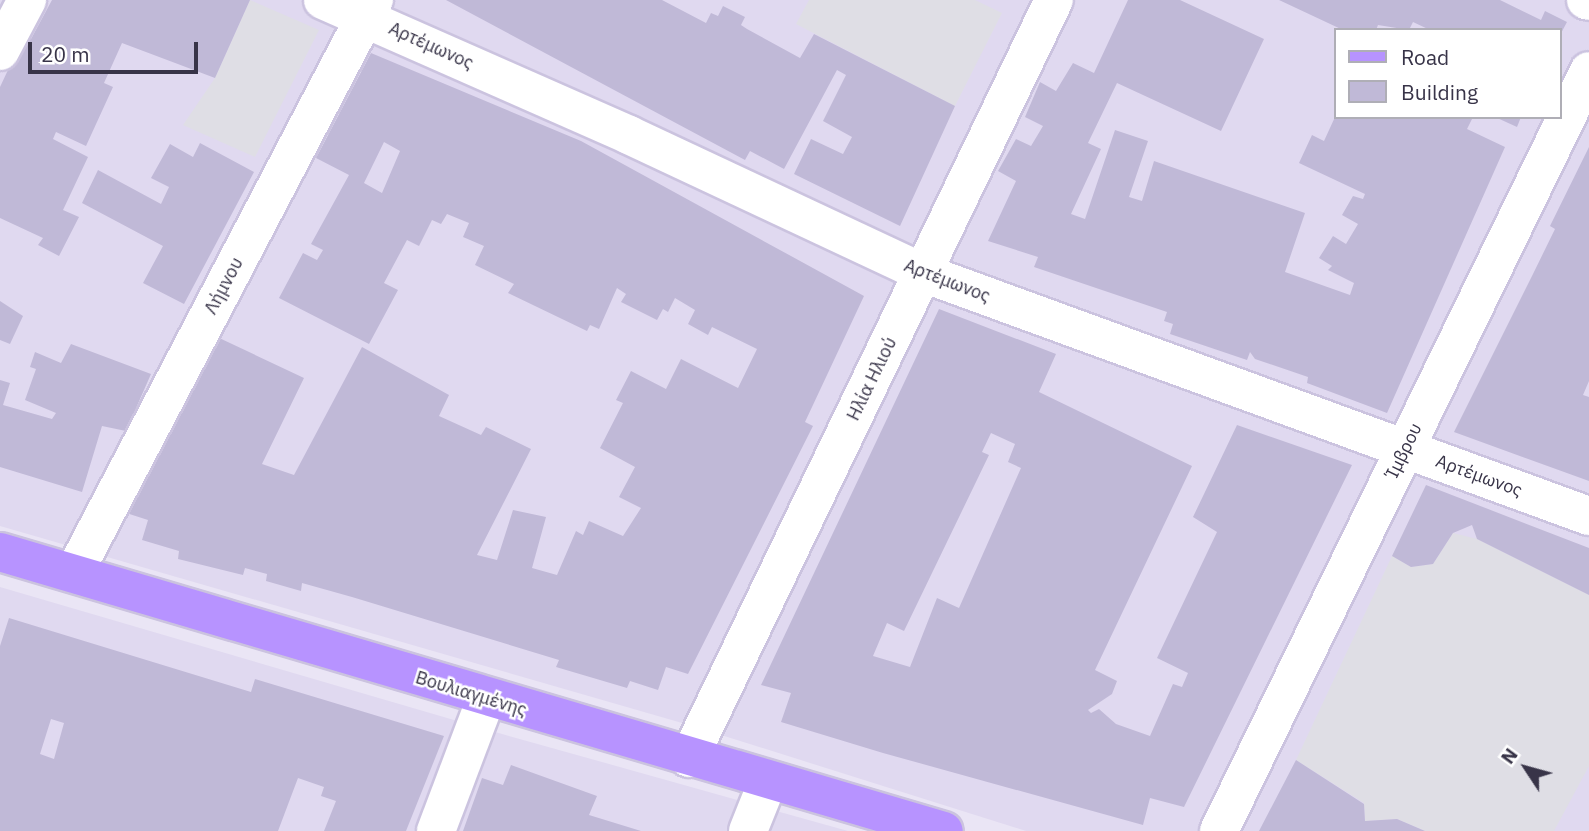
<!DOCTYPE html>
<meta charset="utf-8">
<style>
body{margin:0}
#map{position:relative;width:1589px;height:831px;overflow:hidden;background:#eae5f5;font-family:"IBM Plex Sans",sans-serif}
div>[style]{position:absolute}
.residential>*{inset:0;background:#e0d9f0}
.parking>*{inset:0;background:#dfdee5}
.building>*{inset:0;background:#c0b9d7}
.roads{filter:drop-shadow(2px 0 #cbc3df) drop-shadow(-2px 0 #cbc3df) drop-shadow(0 2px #cbc3df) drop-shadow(0 -2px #cbc3df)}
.minor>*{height:38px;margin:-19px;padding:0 19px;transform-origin:19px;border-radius:19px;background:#fff}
.primary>*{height:38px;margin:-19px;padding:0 19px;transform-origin:19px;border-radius:19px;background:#b793ff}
span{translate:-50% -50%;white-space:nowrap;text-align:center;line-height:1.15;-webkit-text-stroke:5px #fff;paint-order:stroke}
.street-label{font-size:18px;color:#383448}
.legend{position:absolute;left:1334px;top:28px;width:228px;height:91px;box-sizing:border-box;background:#fff;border:2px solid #afaeb6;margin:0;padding:9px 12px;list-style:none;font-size:21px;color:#383448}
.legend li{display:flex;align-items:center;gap:14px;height:35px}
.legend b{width:35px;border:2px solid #afaeb6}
.north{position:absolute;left:1491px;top:733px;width:70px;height:70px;-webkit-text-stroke:5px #fff;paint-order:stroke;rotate:306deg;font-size:19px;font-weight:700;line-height:28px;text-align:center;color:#383448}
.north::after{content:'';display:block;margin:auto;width:24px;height:32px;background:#383448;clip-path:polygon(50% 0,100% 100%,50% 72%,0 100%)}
.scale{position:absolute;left:28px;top:42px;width:170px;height:32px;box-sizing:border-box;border:4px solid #383448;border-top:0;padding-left:9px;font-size:21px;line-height:24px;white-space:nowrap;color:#383448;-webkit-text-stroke:5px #fff;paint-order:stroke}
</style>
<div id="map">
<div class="residential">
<div style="clip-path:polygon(0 0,1033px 0,689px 725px,0 526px)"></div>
<div style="clip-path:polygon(evenodd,1061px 0,1589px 0,1589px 831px,1026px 831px,718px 734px,1061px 0,1335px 30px,1559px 30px,1559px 117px,1335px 117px,1335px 30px)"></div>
<div style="clip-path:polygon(0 587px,495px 732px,848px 831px,0 831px)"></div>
</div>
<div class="parking">
<div style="clip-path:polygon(250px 0,319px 30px,255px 157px,183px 125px,215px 78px)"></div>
<div style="clip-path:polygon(809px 0,975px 0,1002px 13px,955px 106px,796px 24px)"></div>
<div style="clip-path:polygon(1453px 533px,1477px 539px,1589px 595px,1589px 766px,1554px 831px,1425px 831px,1397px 819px,1365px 821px,1364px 803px,1296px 760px,1392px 556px,1411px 567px,1433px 564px)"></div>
</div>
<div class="building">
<div style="clip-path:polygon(52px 0,250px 0,215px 78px,122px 43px,104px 83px,113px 87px,86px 146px,56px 132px,53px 139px,88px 157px,63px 210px,79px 217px,59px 256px,38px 245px,43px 238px,0 218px,0 87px,24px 36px,31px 39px)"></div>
<div style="clip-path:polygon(446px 0,662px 0,706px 23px,711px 13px,718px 16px,723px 6px,745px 17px,741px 25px,747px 29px,800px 58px,814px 34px,955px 106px,900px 226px,794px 174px,811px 139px,843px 154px,852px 137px,823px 121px,846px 75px,837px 70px,784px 169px,750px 151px,745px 160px)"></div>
<div style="clip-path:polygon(1128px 0,1180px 0,1264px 39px,1221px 131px,1117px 83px,1088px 143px,1101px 149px,1071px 214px,1085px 219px,1115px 130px,1148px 141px,1129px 197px,1142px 201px,1154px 161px,1305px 213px,1285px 272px,1350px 295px,1354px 283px,1328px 270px,1332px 266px,1319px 258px,1333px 236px,1346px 244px,1358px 224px,1342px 215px,1353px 196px,1363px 199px,1365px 194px,1299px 163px,1312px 135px,1324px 141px,1335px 117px,1473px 117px,1467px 129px,1505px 147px,1387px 413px,1307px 383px,1308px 377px,1255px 359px,1250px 352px,1247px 360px,1170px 334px,1173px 324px,1164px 321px,1167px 312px,1034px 267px,1038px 257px,988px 241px,1016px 181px,998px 171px,1016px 139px,1031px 146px,1043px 126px,1025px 117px,1040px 82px,1056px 91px,1073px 63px,1094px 73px)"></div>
<div style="clip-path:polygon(1279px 0,1500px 0,1541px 20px,1545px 11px,1567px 22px,1559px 37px,1559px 30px,1430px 30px,1413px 22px,1409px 30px,1378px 25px,1376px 30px,1343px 30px)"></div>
<div style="clip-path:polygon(evenodd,371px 53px,581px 141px,864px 296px,805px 422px,813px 426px,688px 674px,666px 667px,658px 690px,630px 681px,627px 688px,556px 667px,559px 660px,352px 597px,302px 583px,301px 591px,266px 581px,267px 574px,245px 568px,243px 575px,178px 559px,179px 551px,142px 540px,148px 520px,120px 511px,215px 336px,304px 378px,262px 464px,294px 475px,362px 347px,449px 395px,439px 416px,481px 435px,486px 427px,531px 449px,477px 555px,497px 560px,513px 510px,546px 517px,532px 568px,557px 575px,576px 531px,583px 535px,589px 521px,623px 536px,641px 508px,619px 497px,635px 467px,600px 448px,623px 403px,616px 400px,631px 371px,666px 389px,681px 359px,738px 388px,757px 349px,712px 327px,708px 335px,688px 324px,695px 310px,675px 298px,668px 312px,663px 309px,657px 320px,621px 302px,626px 294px,617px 288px,599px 329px,590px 325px,587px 331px,508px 293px,514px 284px,475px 265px,484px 246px,463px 237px,469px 223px,447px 214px,441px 224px,432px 220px,419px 246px,407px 240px,384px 283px,398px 290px,369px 344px,279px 298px,303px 253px,317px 260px,323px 250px,311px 244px,349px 175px,316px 158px,371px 53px,384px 142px,400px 151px,382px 193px,364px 183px,384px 142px)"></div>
<div style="clip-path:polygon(1495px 117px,1521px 117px,1517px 127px)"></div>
<div style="clip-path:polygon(200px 143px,254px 172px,184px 304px,143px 283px,163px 246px,82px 203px,98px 170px,161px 204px,169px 187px,151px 178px,170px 144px,193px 157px)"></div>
<div style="clip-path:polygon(1589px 147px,1589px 381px,1583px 395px,1589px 397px,1589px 481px,1454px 432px,1533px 274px,1555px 229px,1550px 226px)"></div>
<div style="clip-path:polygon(0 301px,23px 316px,10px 344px,0 340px)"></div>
<div style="clip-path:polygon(evenodd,939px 309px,1056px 354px,1039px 392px,1192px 466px,1095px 670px,1117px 681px,1112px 694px,1088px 710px,1091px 713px,1099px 709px,1116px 724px,1150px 736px,1173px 684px,1182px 687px,1188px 673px,1157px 658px,1217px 532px,1193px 517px,1237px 425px,1352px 465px,1184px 807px,1150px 798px,1143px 825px,883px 753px,781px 722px,791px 693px,761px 685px,939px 309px,991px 433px,1015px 444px,1008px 462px,1021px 468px,959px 608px,937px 598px,910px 667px,873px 656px,887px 623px,904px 631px,989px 455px,982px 452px,991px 433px)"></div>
<div style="clip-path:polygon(71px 344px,151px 374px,126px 431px,102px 426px,82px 492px,0 467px,0 380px,10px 383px,3px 405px,52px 419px,56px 413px,25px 400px,36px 369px,30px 367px,35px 352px,61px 363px)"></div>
<div style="clip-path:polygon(1426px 485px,1589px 548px,1589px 595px,1477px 539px,1472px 525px,1453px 533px,1433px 564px,1411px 567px,1392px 556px)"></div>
<div style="clip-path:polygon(evenodd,9px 618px,251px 692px,255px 679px,444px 736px,406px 831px,324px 831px,336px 801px,321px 796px,324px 787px,298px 778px,278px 831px,0 831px,0 646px,9px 618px,51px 719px,64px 723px,54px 759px,40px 754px,51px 719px)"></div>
<div style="clip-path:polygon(1296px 760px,1364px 804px,1365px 821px,1397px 819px,1425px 831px,1259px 831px)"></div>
<div style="clip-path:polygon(511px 765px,597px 796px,589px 815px,641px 831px,463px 831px,482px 778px,503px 785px)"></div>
</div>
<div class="roads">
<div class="minor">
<div style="left:323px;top:0;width:334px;rotate:23.8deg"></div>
<div style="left:629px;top:135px;width:325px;rotate:25.1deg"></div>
<div style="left:923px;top:273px;width:709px;rotate:20.05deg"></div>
<div style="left:1586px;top:0;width:3px;rotate:18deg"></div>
<div style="left:0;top:51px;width:58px;rotate:-62.1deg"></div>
<div style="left:74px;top:573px;width:647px;rotate:-62.37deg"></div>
<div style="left:689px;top:758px;width:841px;rotate:-64.29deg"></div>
<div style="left:436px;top:831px;width:141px;rotate:-69.3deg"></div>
<div style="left:748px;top:831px;width:54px;rotate:-68.2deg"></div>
<div style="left:1219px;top:831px;width:845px;rotate:-64.04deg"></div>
</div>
<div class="primary">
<div style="left:0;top:552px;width:984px;rotate:16.47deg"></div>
</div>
</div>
<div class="street-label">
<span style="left:431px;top:46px;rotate:24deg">Αρτέμωνος</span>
<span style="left:947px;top:281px;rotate:21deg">Αρτέμωνος</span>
<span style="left:224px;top:286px;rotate:-62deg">Λήμνου</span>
<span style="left:872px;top:379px;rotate:-64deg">Ηλία Ηλιού</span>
<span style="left:1404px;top:451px;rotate:-64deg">Ίμβρου</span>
<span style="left:1479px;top:476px;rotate:20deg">Αρτέμωνος</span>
<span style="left:471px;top:694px;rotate:17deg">Βουλιαγμένης</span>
</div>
<ul class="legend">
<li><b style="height:9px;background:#b793ff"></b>Road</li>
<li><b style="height:19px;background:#c0b9d7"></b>Building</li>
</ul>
<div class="north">N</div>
<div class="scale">20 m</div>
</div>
